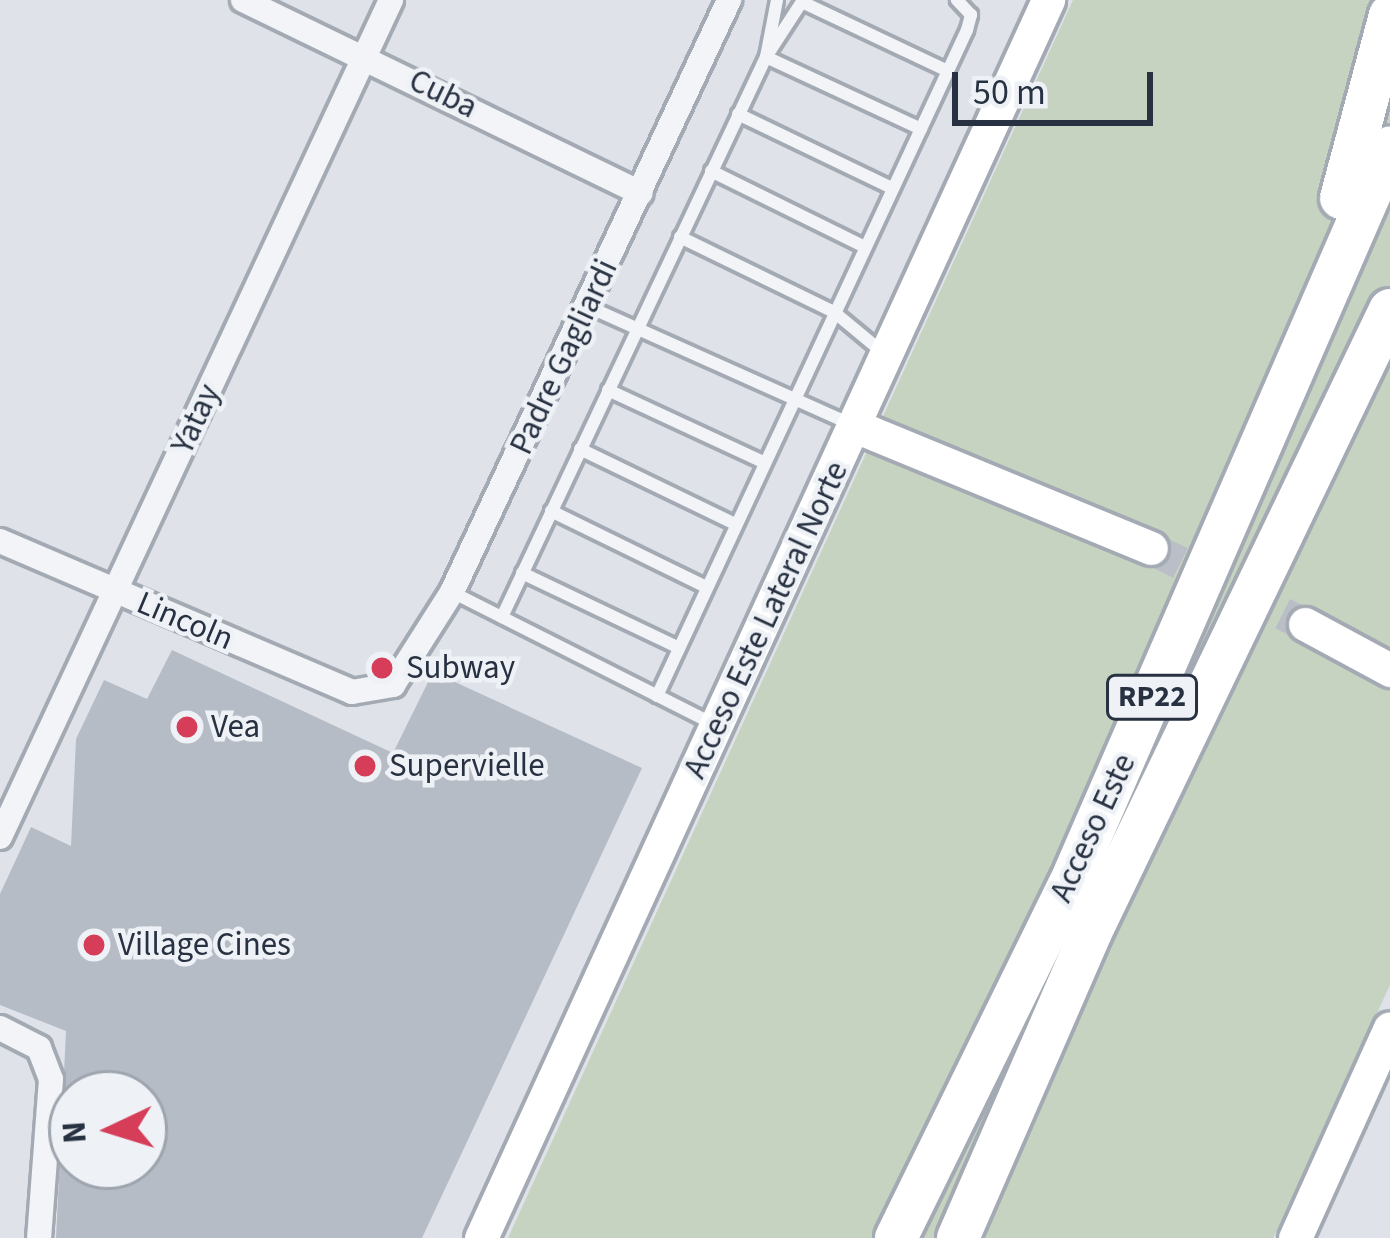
<!DOCTYPE html>
<style>
body{margin:0}
#map{position:relative;width:1390px;height:1238px;overflow:hidden;background:#dfe3e9;font-family:"Source Sans 3",sans-serif}
div>[style]{position:absolute}
.green>*{inset:0;background:#c5d3c0}
.building>*{inset:0;background:#b6bcc6}
.secondary-tunnel>*{height:33px;margin-top:-16.5px;transform-origin:0;background:repeating-linear-gradient(90deg,#babfc7 0 33px,transparent 0 49px)}
.roads{filter:drop-shadow(3px 0 #a4aab3) drop-shadow(-3px 0 #a4aab3) drop-shadow(0 3px #a4aab3) drop-shadow(0 -3px #a4aab3)}
.lane>*{height:12px;margin:-6px;padding:0 6px;transform-origin:6px;border-radius:6px;background:#f2f4f7}
.street>*{height:24px;margin:-12px;padding:0 12px;transform-origin:12px;border-radius:12px;background:#f2f4f7}
.secondary>*{height:33px;margin:-16.5px;padding:0 16.5px;transform-origin:16.5px;border-radius:16.5px;background:#fff}
.highway>*{height:42px;margin:-21px;padding:0 21px;transform-origin:21px;border-radius:21px;background:#fff}
.dots>*{width:33px;height:33px;translate:-50% -50%;box-sizing:border-box;border:6px solid #eef2f6;border-radius:50%}
span{translate:-50% -50%;white-space:nowrap;text-align:center;line-height:1.15;-webkit-text-stroke:9px #eef2f6;paint-order:stroke}
.shield-label span{padding:3px 9px;background:#eef2f6;border:3px solid;border-radius:9px;-webkit-text-stroke-width:0}
.shield-label{font-size:30px;color:#273141;font-weight:700}
.street-label{font-size:33px;color:#273141}
.poi-label{font-size:33px;color:#273141}
.left{translate:0 -50%;text-align:left}
.north{position:absolute;left:48px;top:1070px;width:120px;height:120px;box-sizing:border-box;background:#eef2f6;border:3px solid #9ea5ae;border-radius:50%;rotate:266deg;font-size:33px;font-weight:700;line-height:48px;text-align:center;color:#273141}
.north::after{content:'';display:block;margin:auto;width:42px;height:54px;background:#d53d58;clip-path:polygon(50% 0,100% 100%,50% 72%,0 100%)}
.scale{position:absolute;left:952px;top:72px;width:201px;height:54px;box-sizing:border-box;border:6px solid #273141;border-top:0;padding-left:15px;font-size:36px;line-height:42px;white-space:nowrap;color:#273141;-webkit-text-stroke:9px #eef2f6;paint-order:stroke}
</style>
<div id="map">
<div class="green">
<div style="clip-path:polygon(1073px 0,1390px 0,1390px 985px,1273px 1238px,508px 1238px)"></div>
</div>
<div class="building">
<div style="clip-path:polygon(evenodd,172px 650px,393px 753px,433px 672px,642px 768px,422px 1238px,56px 1238px,66px 1031px,0 1005px,0 894px,31px 827px,71px 846px,76px 739px,104px 680px,147px 699px,172px 650px,72px 1094px,144px 1094px,144px 1166px,72px 1166px,72px 1094px)"></div>
</div>
<div class="secondary-tunnel">
<div style="left:1151px;top:548px;width:172px;rotate:26.3deg"></div>
</div>
<div class="roads">
<div class="lane">
<div style="left:777px;top:0;width:58px;rotate:100.9deg"></div>
<div style="left:766px;top:57px;width:171px;rotate:24.9deg"></div>
<div style="left:802px;top:2px;width:161px;rotate:25.3deg"></div>
<div style="left:738px;top:114px;width:171px;rotate:25.7deg"></div>
<div style="left:711px;top:171px;width:172px;rotate:26.3deg"></div>
<div style="left:680px;top:237px;width:171px;rotate:26deg"></div>
<div style="left:834px;top:312px;width:61px;rotate:39.7deg"></div>
<div style="left:589px;top:307px;width:287px;rotate:24.1deg"></div>
<div style="left:608px;top:390px;width:171px;rotate:24.9deg"></div>
<div style="left:580px;top:449px;width:172px;rotate:25.8deg"></div>
<div style="left:551px;top:511px;width:173px;rotate:26.1deg"></div>
<div style="left:522px;top:573px;width:174px;rotate:25.5deg"></div>
<div style="left:452px;top:592px;width:292px;rotate:26.8deg"></div>
<div style="left:502px;top:617px;width:619px;rotate:-64.76deg"></div>
<div style="left:766px;top:57px;width:68px;rotate:-57deg"></div>
<div style="left:657px;top:696px;width:735px;rotate:-65.04deg"></div>
<div style="left:967px;top:30px;width:16px;rotate:-75deg"></div>
<div style="left:971px;top:15px;width:21px;rotate:-133deg"></div>
</div>
<div class="street">
<div style="left:243px;top:0;width:442px;rotate:25.9deg"></div>
<div style="left:0;top:541px;width:383px;rotate:23.2deg"></div>
<div style="left:352px;top:692px;width:42px;rotate:-9.7deg"></div>
<div style="left:393px;top:685px;width:110px;rotate:-57.6deg"></div>
<div style="left:452px;top:592px;width:654px;rotate:-64.92deg"></div>
<div style="left:0;top:837px;width:924px;rotate:-64.96deg"></div>
<div style="left:0;top:1028px;width:44px;rotate:27.1deg"></div>
<div style="left:39px;top:1048px;width:33px;rotate:69deg"></div>
<div style="left:51px;top:1079px;width:159px;rotate:94.3deg"></div>
</div>
<div class="secondary">
<div style="left:855px;top:426px;width:320px;rotate:22.4deg"></div>
<div style="left:1305px;top:624px;width:97px;rotate:28.4deg"></div>
<div style="left:481px;top:1238px;width:1362px;rotate:-65.39deg"></div>
<div style="left:1295px;top:1238px;width:230px;rotate:-65.7deg"></div>
</div>
<div class="highway">
<div style="left:1341px;top:198px;width:189px;rotate:-75deg"></div>
<div style="left:896px;top:1238px;width:407px;rotate:-63.9deg"></div>
<div style="left:1075px;top:872px;width:790px;rotate:-66.49deg"></div>
<div style="left:958px;top:1238px;width:334px;rotate:-66.5deg"></div>
<div style="left:1091px;top:932px;width:690px;rotate:-64.33deg"></div>
</div>
</div>
<div class="dots">
<div style="left:382px;top:668px;background:#d53d58"></div>
<div style="left:187px;top:727px;background:#d53d58"></div>
<div style="left:365px;top:766px;background:#d53d58"></div>
<div style="left:94px;top:945px;background:#d53d58"></div>
</div>
<div class="shield-label">
<span style="left:1152px;top:697px">RP22</span>
</div>
<div class="street-label">
<span style="left:443px;top:94px;rotate:26deg">Cuba</span>
<span style="left:564px;top:357px;rotate:-65deg">Padre Gagliardi</span>
<span style="left:196px;top:419px;rotate:-65deg">Yatay</span>
<span style="left:766px;top:620px;rotate:-65deg">Acceso Este Lateral Norte</span>
<span style="left:185px;top:621px;rotate:23deg">Lincoln</span>
<span style="left:1093px;top:828px;rotate:-65deg">Acceso Este</span>
</div>
<div class="poi-label">
<span class="left" style="left:406px;top:668px">Subway</span>
<span class="left" style="left:211px;top:727px">Vea</span>
<span class="left" style="left:389px;top:766px">Supervielle</span>
<span class="left" style="left:118px;top:945px">Village Cines</span>
</div>
<div class="north">N</div>
<div class="scale">50 m</div>
</div>
